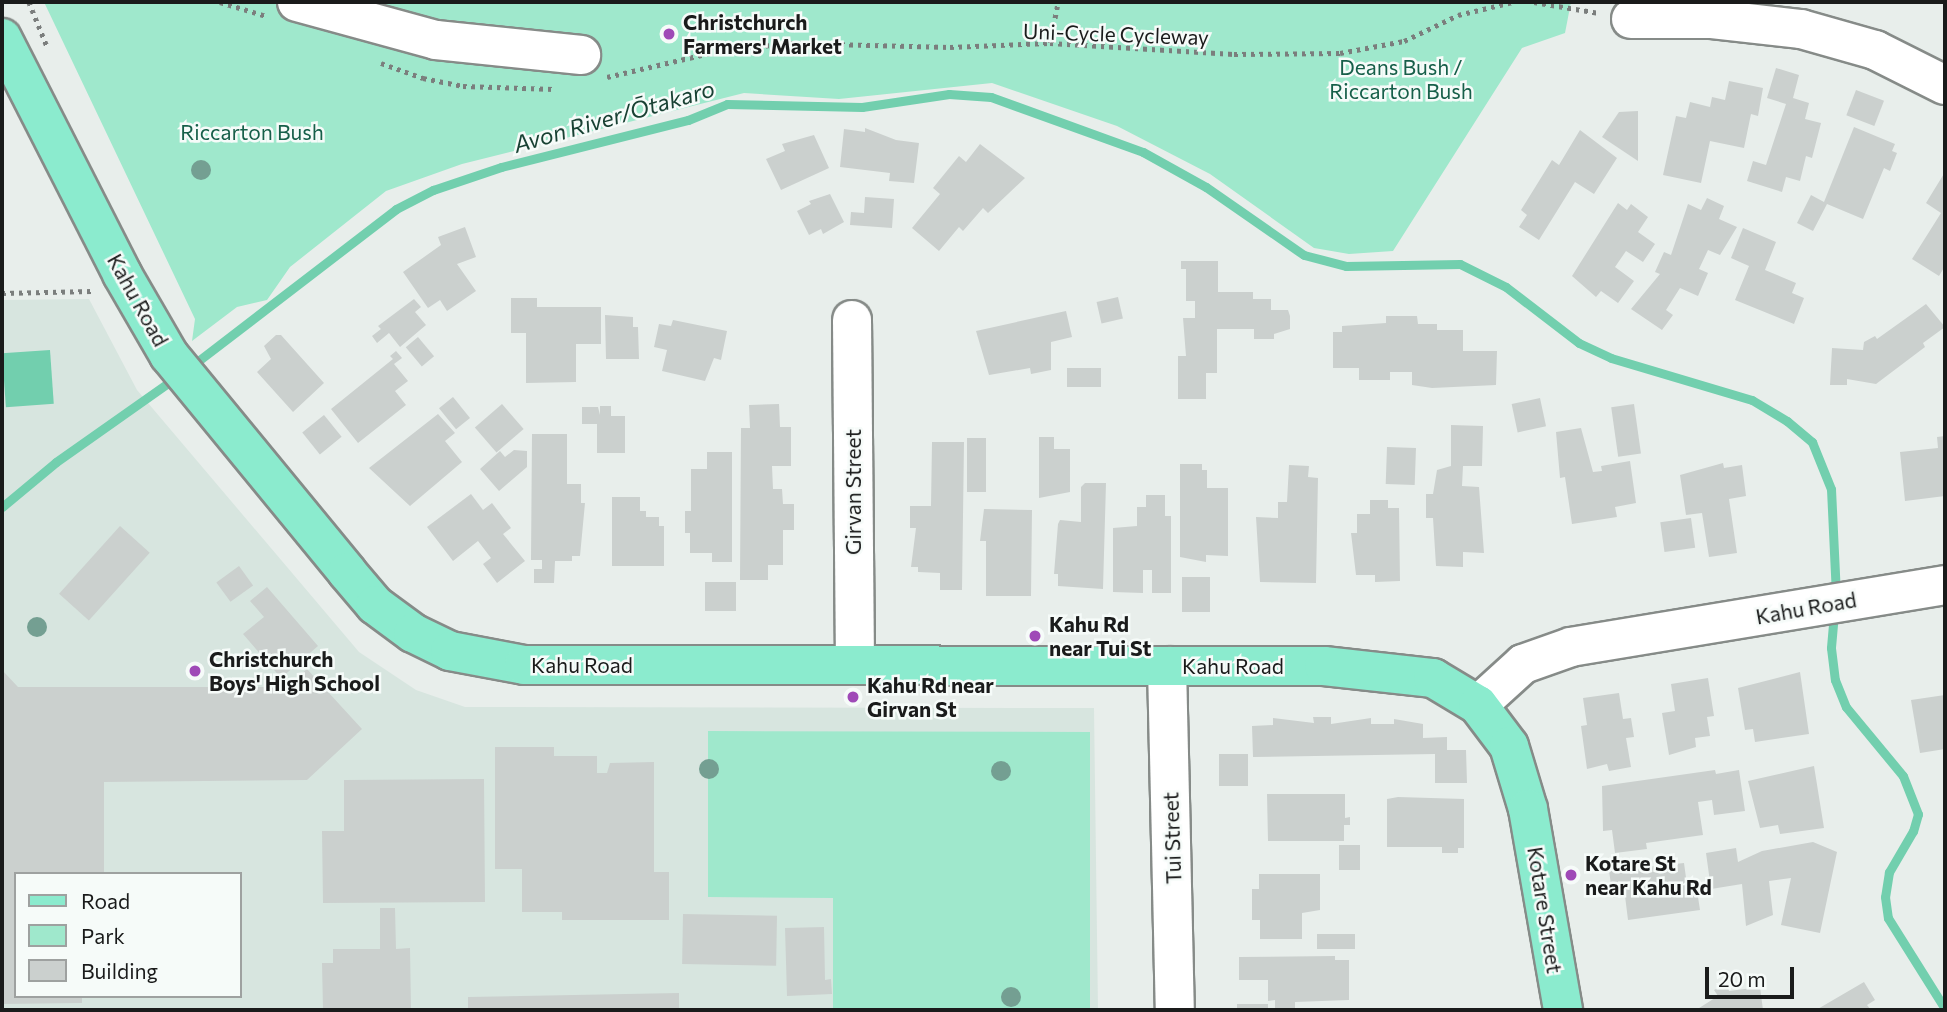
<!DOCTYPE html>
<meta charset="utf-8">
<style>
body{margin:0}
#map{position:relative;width:1947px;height:1012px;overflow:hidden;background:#e8eeeb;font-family:Commissioner,sans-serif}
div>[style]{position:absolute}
.built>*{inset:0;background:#d7e5df}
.green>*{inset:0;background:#9fe8cc}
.water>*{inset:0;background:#72cfae;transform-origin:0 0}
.stream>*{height:9px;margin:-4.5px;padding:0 4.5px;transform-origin:4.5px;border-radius:4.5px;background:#72cfae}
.building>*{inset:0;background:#cbd0ce;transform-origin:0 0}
.path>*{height:4.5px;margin-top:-2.25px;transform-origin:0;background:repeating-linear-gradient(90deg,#7b7e7d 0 3.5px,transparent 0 8.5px)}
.roads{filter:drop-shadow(2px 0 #868b88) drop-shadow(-2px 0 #868b88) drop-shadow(0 2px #868b88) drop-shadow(0 -2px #868b88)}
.minor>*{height:38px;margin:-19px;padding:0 19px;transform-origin:19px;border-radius:19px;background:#fff}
.major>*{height:38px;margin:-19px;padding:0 19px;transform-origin:19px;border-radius:19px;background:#8bebce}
.trees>*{width:20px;height:20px;margin:-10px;border-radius:50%;background:#749f92}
.dots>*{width:19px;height:19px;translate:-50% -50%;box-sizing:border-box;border:4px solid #f6fbf9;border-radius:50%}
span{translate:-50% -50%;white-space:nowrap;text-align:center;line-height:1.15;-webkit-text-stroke:5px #f6fbf9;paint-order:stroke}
.poi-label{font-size:21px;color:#1a1b1b;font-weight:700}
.left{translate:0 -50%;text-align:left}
.street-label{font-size:21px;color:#1a1b1b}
.park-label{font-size:21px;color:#165f49}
.water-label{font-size:23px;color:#184133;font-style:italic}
.frame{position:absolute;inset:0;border:4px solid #1a1b1b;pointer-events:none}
.legend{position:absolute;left:14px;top:872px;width:228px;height:126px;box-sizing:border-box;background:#f6fbf9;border:2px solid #9ea1a0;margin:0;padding:9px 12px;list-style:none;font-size:21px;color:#1a1b1b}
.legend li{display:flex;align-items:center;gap:14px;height:35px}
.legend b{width:35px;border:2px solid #9ea1a0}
.scale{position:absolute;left:1705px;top:967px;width:89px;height:32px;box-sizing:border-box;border:4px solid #1a1b1b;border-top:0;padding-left:9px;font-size:21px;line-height:24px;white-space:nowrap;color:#1a1b1b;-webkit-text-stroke:5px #f6fbf9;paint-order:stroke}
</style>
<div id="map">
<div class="built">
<div style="clip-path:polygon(evenodd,89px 299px,137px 390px,359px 652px,416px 690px,465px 707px,1094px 708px,1098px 1010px,2px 1010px,2px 300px,89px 299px,16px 874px,240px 874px,240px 996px,16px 996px,16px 874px)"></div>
</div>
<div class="green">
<div style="clip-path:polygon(44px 2px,1571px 2px,1565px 33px,1522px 48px,1393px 251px,1349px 254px,1314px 248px,1210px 174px,1117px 126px,992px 83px,839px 99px,744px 93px,462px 164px,386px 191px,290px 267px,267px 300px,237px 307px,192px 341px,195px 319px)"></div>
<div style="clip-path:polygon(708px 731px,1090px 732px,1090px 1010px,833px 1010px,833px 898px,708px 897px)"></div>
</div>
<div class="water">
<div style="left:50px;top:350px;width:54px;height:48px;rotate:86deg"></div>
</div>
<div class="stream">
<div style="left:189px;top:368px;width:261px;rotate:-37.5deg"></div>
<div style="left:396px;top:209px;width:42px;rotate:-27.2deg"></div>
<div style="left:433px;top:190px;width:72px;rotate:-18.7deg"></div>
<div style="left:501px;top:167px;width:193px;rotate:-14.1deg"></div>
<div style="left:688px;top:120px;width:42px;rotate:-22.3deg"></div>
<div style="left:727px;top:104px;width:135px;rotate:1.3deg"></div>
<div style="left:862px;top:107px;width:88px;rotate:-8.5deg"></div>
<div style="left:949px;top:94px;width:42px;rotate:4.1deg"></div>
<div style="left:991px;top:97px;width:162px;rotate:19.9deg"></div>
<div style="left:1143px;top:152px;width:72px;rotate:29.1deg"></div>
<div style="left:1206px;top:187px;width:119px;rotate:34.8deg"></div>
<div style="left:1304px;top:255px;width:43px;rotate:14.7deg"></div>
<div style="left:1346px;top:266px;width:114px;rotate:-1deg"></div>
<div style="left:1460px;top:264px;width:51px;rotate:26.6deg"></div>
<div style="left:1506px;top:287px;width:92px;rotate:37.5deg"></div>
<div style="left:1579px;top:343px;width:35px;rotate:25deg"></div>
<div style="left:1611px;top:358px;width:147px;rotate:16.6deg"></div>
<div style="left:1752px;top:400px;width:41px;rotate:31deg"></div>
<div style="left:1787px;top:421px;width:33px;rotate:40deg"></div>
<div style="left:1812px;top:442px;width:51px;rotate:68deg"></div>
<div style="left:1831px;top:489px;width:106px;rotate:87.3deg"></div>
<div style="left:2px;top:507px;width:70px;rotate:-39.8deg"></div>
<div style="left:56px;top:462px;width:146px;rotate:-35.2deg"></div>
<div style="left:1834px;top:613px;width:35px;rotate:95deg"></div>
<div style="left:1831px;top:648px;width:32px;rotate:83deg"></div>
<div style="left:1835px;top:680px;width:29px;rotate:68deg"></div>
<div style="left:1846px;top:707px;width:89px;rotate:50.4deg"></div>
<div style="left:1903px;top:776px;width:41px;rotate:68.5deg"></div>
<div style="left:1918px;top:814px;width:18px;rotate:106deg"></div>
<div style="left:1913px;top:831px;width:48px;rotate:120.3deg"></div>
<div style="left:1889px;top:872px;width:25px;rotate:99deg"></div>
<div style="left:1885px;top:897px;width:21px;rotate:82deg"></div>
<div style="left:1888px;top:918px;width:107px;rotate:57.9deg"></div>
</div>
<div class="building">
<div style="clip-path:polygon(1776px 68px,1799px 75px,1793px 98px,1809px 103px,1805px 119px,1821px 123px,1812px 158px,1806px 156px,1800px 181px,1786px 177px,1782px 192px,1747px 181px,1753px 161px,1766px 165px,1786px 104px,1767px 98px)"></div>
<div style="clip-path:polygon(1729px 81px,1763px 88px,1758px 116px,1751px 114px,1744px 148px,1710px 141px,1701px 183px,1663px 175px,1676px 116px,1686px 118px,1690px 102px,1710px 107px,1712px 97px,1725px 100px)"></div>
<div style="left:1856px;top:90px;width:30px;height:27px;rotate:21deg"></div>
<div style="clip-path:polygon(1638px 111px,1638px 161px,1602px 137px,1619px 112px)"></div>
<div style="clip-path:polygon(1854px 127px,1895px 144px,1892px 151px,1897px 153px,1890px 171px,1884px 168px,1863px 219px,1827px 204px,1813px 231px,1797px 223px,1811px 195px,1824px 202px)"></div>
<div style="clip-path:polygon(865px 128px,896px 140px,919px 143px,914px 183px,889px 181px,890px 173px,840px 167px,844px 129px,865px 132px)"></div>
<div style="clip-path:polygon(1580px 130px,1617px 158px,1594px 194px,1575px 182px,1539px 240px,1519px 227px,1527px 215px,1521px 210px,1552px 160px,1559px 165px)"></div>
<div style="clip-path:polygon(814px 135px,829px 168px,781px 190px,766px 159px,785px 151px,782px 144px)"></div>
<div style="clip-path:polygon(980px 144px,1025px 178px,988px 213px,983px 208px,963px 231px,959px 227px,939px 251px,912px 228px,940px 194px,933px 188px,959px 156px,966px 162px)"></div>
<div style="clip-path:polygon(1945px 172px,1945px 266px,1939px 276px,1912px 259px,1941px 213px,1926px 203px)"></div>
<div style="clip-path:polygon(830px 194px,844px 222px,823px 234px,821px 229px,809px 235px,797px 211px,811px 204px,809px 201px)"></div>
<div style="clip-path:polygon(865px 197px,894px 199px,892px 228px,850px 225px,851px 212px,864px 213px)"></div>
<div style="clip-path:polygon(1707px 198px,1724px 206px,1719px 219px,1737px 227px,1720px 255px,1708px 250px,1699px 269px,1708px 273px,1698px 296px,1680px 288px,1666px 310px,1673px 315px,1662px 330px,1631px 309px,1660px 274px,1655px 272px,1664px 252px,1671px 255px,1688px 204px,1701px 210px)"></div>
<div style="clip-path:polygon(1618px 203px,1627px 210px,1631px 204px,1648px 217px,1638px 232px,1655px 244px,1643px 262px,1626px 251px,1615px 267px,1634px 281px,1618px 303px,1601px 291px,1596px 297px,1572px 276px)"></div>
<div style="clip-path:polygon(465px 227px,476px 257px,457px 264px,476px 291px,447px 311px,440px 300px,428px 308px,403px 272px,441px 245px,438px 237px)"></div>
<div style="clip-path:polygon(1743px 228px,1776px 242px,1765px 270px,1796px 283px,1792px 293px,1804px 298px,1794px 324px,1735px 300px,1749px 266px,1731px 258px)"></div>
<div style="clip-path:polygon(1181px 261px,1218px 261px,1218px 292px,1253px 292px,1253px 299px,1271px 299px,1271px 310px,1288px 310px,1290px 316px,1290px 329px,1274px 334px,1274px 339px,1254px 339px,1254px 329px,1217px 329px,1217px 373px,1206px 373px,1206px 399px,1178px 399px,1178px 356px,1186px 356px,1183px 318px,1195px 318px,1195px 301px,1186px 301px,1186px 269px,1181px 269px)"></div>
<div style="left:1118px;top:297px;width:22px;height:22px;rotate:77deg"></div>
<div style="clip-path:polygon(511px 298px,537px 298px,537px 307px,601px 307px,601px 344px,576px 344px,576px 382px,526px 383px,526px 333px,511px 333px)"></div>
<div style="clip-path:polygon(414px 299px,421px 307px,415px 312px,426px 325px,400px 347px,389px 333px,377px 343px,372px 336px,381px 329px,378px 326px)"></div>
<div style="clip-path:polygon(1926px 304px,1945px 327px,1923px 343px,1925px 347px,1876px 384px,1847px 379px,1847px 385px,1830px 385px,1832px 348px,1863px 350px,1864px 342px,1875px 336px,1877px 339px)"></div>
<div style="clip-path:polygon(1066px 311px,1072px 337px,1051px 342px,1051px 370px,1031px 374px,1030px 368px,989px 375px,976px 331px)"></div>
<div style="clip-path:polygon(605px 315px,633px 317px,633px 327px,638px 327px,639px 359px,606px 359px)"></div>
<div style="clip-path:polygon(1386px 316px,1417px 316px,1418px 324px,1437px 324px,1437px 330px,1463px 330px,1463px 351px,1497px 351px,1496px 385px,1432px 388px,1412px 385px,1412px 372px,1390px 372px,1390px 380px,1359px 380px,1359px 368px,1333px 368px,1333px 332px,1342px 332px,1342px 326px,1386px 323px)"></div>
<div style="clip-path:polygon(673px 320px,727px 331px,721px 360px,714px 358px,705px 381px,662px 371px,667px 350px,654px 347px,659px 324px,671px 326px)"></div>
<div style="clip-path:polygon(276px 335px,281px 335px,324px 383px,293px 412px,257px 372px,271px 359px,264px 346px)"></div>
<div style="left:418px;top:337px;width:25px;height:16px;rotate:50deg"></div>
<div style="clip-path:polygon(396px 351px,402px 358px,394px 364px,408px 381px,395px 391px,406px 405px,358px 443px,331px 409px,393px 359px,390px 356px)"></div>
<div style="left:1067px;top:368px;width:34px;height:19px"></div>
<div style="left:453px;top:397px;width:27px;height:18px;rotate:51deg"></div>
<div style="left:1540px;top:398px;width:29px;height:29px;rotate:78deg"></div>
<div style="left:502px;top:404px;width:33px;height:36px;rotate:49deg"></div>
<div style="clip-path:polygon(779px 404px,780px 427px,791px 427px,791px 466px,772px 466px,773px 489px,782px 489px,783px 504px,794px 504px,794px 530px,783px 530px,783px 565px,768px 565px,768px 580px,740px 580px,741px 428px,750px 428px,749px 405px)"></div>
<div style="left:1634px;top:404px;width:50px;height:23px;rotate:82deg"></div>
<div style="clip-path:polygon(600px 406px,611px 406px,611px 416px,625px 416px,625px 453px,597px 453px,597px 424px,582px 424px,582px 407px,598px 407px,600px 415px)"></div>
<div style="clip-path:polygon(438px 414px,455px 433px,445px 441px,462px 462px,410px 506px,369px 468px)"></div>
<div style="left:324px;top:415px;width:28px;height:28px;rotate:51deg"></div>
<div style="clip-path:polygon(1451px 425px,1483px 426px,1482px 466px,1463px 466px,1462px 486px,1479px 487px,1484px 553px,1463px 552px,1463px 567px,1436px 566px,1433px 518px,1426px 518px,1426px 494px,1433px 494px,1437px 470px,1451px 466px)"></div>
<div style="clip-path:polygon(1581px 428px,1593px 472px,1602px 471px,1601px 466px,1630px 461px,1636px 503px,1615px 507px,1617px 517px,1572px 524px,1565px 477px,1560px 478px,1556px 432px)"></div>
<div style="clip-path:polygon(532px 434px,567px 434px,567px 484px,581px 484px,581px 503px,585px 503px,580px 556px,572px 556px,572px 561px,555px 561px,554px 583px,534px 583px,534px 569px,542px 569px,542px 560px,531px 560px)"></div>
<div style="clip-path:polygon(1945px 436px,1945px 496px,1905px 501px,1900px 452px,1938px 448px,1937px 437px)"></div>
<div style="clip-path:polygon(1039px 437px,1054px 437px,1054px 449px,1070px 449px,1070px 492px,1039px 498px)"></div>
<div style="left:967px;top:438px;width:19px;height:54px"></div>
<div style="clip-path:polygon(932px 442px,964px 442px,962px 590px,940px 590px,940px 573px,918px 572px,918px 567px,911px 567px,916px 528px,910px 528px,910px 506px,931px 506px)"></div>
<div style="left:1387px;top:447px;width:29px;height:37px;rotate:2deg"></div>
<div style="clip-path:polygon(514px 450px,527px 451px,527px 467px,499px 491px,480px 469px,500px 451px,505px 457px)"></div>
<div style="clip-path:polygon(707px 452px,732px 452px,732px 562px,712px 562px,712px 553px,690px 553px,690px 533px,685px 533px,685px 511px,691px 511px,691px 469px,707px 469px)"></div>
<div style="clip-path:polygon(1723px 463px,1724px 468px,1742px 465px,1746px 496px,1729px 499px,1737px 553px,1709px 557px,1702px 513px,1686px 515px,1680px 475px)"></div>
<div style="clip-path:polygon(1180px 464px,1202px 464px,1202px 470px,1207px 470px,1207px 488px,1228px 488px,1228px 556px,1206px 555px,1206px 562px,1180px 557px)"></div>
<div style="clip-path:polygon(1289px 465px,1309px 466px,1308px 477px,1318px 478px,1316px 583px,1260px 582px,1256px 517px,1278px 518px,1278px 502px,1287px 502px)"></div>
<div style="clip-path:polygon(1085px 483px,1106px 483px,1103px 589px,1058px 586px,1058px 574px,1054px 574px,1058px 524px,1060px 520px,1081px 522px,1081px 487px)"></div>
<div style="clip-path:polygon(471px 494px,483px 510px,492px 503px,511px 528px,503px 534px,525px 561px,497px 583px,483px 564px,491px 558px,478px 541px,453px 561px,427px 527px)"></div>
<div style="clip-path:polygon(1146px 495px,1165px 495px,1165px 516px,1171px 516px,1171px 593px,1152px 593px,1152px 570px,1143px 570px,1143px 593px,1113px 592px,1113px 528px,1137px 526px,1137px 507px,1146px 507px)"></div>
<div style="clip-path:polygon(612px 497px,640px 497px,640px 511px,646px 511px,646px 517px,659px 517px,659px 526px,664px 526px,664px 566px,612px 566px)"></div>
<div style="clip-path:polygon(1370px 500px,1388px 500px,1388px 508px,1399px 508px,1400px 581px,1375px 582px,1375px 575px,1356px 575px,1351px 533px,1357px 533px,1357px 514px,1370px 514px)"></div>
<div style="clip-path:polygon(984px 509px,1032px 510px,1031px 596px,986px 596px,986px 541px,980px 541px)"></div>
<div style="left:1691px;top:518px;width:30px;height:31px;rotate:82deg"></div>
<div style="left:120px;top:526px;width:40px;height:91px;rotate:42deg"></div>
<div style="left:239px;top:566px;width:24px;height:28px;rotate:54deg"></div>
<div style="left:1182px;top:577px;width:28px;height:35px"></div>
<div style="left:705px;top:582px;width:31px;height:29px"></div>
<div style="clip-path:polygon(267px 587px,318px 646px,281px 678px,243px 634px,264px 617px,250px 601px)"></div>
<div style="clip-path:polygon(307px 669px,362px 729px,307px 780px,104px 782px,104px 874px,16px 874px,16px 996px,82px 996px,82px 1003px,2px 1004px,2px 670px,18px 687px,287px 687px)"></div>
<div style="clip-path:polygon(1800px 672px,1809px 734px,1755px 742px,1753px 729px,1745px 730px,1738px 688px)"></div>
<div style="clip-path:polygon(1708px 678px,1714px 716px,1707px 717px,1710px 736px,1695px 738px,1696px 747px,1669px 755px,1662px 713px,1675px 711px,1671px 684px)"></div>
<div style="clip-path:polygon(1619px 693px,1623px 719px,1631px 718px,1634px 737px,1626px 738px,1631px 767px,1609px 771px,1607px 764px,1587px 769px,1581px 726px,1587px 725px,1583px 698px)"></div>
<div style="clip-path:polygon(1945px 695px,1945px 749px,1920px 753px,1911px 700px)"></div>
<div style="clip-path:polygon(1313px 717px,1331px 717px,1331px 724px,1371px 718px,1371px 724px,1394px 724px,1394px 719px,1423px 724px,1423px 738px,1447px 737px,1447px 750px,1466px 750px,1467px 783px,1435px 783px,1435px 754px,1253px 757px,1252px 726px,1273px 725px,1273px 718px,1314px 723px)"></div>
<div style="clip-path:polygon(495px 747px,554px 747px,554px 756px,597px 756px,597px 773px,607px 773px,610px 763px,654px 762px,654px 872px,669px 872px,669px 920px,562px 920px,562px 912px,522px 912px,522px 869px,495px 869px)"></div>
<div style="left:1248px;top:754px;width:32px;height:29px;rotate:90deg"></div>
<div style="clip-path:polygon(1814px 766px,1824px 828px,1780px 834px,1778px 825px,1760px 828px,1748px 781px)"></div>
<div style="clip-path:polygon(1715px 770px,1716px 774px,1739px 770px,1745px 811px,1714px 815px,1712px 800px,1698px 802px,1703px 835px,1646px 843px,1647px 849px,1615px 853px,1612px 830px,1603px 831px,1602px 786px)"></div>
<div style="clip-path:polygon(484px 779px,485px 902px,323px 903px,322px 831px,344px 831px,344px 780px)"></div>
<div style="clip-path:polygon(1267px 794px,1345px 794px,1345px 818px,1350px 817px,1350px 825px,1344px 825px,1344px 841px,1268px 841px)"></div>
<div style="clip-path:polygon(1398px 797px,1464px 799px,1464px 848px,1458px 848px,1458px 853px,1442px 853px,1442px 847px,1387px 847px,1387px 799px)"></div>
<div style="clip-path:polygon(1813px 842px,1837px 852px,1820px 933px,1781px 925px,1791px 878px,1769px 881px,1773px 915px,1746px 926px,1742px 884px,1711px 889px,1706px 853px,1736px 848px,1738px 862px,1762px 851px)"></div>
<div style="left:1339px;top:845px;width:21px;height:25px"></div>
<div style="clip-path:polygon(1684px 863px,1687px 885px,1696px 884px,1700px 910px,1628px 920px,1625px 896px,1613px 898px,1609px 871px)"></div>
<div style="clip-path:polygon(1259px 874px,1320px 874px,1320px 910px,1302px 913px,1302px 939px,1260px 939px,1260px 920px,1252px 920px,1252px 889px,1259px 889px)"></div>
<div style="clip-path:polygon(380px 908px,395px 908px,396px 949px,410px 948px,411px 1010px,323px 1010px,322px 963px,333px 963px,333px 949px,380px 949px)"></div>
<div style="left:683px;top:914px;width:94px;height:50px;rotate:1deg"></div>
<div style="clip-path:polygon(824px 927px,825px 980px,831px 979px,832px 994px,787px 996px,785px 928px)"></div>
<div style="left:1355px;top:934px;width:15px;height:38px;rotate:90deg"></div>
<div style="clip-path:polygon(1335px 956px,1335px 960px,1349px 960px,1349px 1000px,1295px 1002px,1295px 1010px,1275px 1010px,1275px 1000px,1268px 1001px,1268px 980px,1239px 980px,1239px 957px)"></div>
<div style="clip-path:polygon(1864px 982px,1875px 1000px,1867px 1005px,1871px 1010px,1816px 1010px)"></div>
<div style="clip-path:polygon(1727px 984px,1729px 991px,1760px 987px,1763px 1010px,1696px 1010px,1718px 996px,1714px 990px)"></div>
<div style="clip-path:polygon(679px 993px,679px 1010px,468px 1010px,468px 997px)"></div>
<div style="left:1237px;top:1004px;width:31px;height:6px"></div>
</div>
<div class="path">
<div style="left:29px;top:2px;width:48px;rotate:67.8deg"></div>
<div style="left:220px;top:2px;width:48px;rotate:16.9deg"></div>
<div style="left:1534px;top:2px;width:66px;rotate:9.6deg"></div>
<div style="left:1050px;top:43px;width:42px;rotate:-79deg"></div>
<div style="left:381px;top:63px;width:45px;rotate:19.7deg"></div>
<div style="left:423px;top:78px;width:41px;rotate:11.3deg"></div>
<div style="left:463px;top:86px;width:91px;rotate:1.9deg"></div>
<div style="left:607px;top:77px;width:119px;rotate:-13.1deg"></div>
<div style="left:723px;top:50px;width:67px;rotate:-6deg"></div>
<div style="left:790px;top:43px;width:160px;rotate:1.4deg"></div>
<div style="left:950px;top:47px;width:100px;rotate:-2.3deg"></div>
<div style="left:1050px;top:43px;width:184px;rotate:3.4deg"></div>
<div style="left:1234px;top:54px;width:106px;rotate:-0.5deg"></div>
<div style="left:1340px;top:53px;width:65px;rotate:-10.6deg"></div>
<div style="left:1404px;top:41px;width:60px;rotate:-25.7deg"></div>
<div style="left:1458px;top:15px;width:57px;rotate:-13.3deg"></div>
<div style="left:2px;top:293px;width:90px;rotate:-1.3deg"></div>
</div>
<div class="roads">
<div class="minor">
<div style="left:297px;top:2px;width:144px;rotate:15.3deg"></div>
<div style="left:436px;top:40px;width:146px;rotate:5.9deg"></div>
<div style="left:1631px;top:19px;width:81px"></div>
<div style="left:1712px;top:19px;width:90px;rotate:6.4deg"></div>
<div style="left:1801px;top:29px;width:77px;rotate:15.8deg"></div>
<div style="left:1875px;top:50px;width:78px;rotate:26.6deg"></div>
<div style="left:852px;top:320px;width:344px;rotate:89.5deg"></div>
<div style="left:1167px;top:666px;width:344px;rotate:88.7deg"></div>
<div style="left:1478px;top:705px;width:61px;rotate:-42.3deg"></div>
<div style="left:1523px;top:664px;width:51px;rotate:-19.5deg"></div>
<div style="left:1571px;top:647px;width:379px;rotate:-9.4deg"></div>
</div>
<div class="major">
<div style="left:2px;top:38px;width:265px;rotate:63deg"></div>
<div style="left:122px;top:274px;width:94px;rotate:59.9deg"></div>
<div style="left:169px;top:355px;width:281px;rotate:50.6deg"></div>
<div style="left:347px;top:572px;width:43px;rotate:49.7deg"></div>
<div style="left:375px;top:605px;width:47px;rotate:36.4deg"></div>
<div style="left:413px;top:633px;width:41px;rotate:25.9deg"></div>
<div style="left:450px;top:651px;width:75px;rotate:10.7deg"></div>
<div style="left:524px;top:665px;width:800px;rotate:0.07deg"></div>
<div style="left:1324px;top:666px;width:110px;rotate:6.3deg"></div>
<div style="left:1433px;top:678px;width:52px;rotate:31deg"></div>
<div style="left:1478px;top:705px;width:51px;rotate:52.9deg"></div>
<div style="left:1509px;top:746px;width:66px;rotate:73.2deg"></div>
<div style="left:1528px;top:809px;width:204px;rotate:80.1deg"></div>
</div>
</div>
<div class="trees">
<div style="left:201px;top:170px"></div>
<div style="left:37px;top:627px"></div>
<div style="left:709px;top:769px"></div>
<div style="left:1001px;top:771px"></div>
<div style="left:1011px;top:997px"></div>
</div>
<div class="dots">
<div style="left:669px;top:34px;background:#9f4ab7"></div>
<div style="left:1035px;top:636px;background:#9f4ab7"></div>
<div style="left:195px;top:671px;background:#9f4ab7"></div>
<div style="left:853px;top:697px;background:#9f4ab7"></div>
<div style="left:1571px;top:875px;background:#9f4ab7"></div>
</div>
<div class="poi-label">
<span class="left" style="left:683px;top:34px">Christchurch<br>Farmers' Market</span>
<span class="left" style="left:1049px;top:636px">Kahu Rd<br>near Tui St</span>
<span class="left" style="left:209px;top:671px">Christchurch<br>Boys' High School</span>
<span class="left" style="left:867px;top:697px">Kahu Rd near<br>Girvan St</span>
<span class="left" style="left:1585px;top:875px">Kotare St<br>near Kahu Rd</span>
</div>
<div class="street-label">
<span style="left:1116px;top:34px;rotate:2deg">Uni-Cycle Cycleway</span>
<span style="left:138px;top:300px;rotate:61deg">Kahu Road</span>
<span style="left:853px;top:492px;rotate:-90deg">Girvan Street</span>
<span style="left:1806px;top:608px;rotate:-10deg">Kahu Road</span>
<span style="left:582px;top:665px">Kahu Road</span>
<span style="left:1233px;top:666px">Kahu Road</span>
<span style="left:1172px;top:838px;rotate:-92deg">Tui Street</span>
<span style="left:1545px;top:910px;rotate:81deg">Kotare Street</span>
</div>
<div class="park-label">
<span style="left:1401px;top:79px">Deans Bush /<br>Riccarton Bush</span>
<span style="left:252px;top:132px">Riccarton Bush</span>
</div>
<div class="water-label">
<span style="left:614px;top:116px;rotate:-16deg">Avon River/Ōtakaro</span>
</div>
<div class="frame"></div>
<ul class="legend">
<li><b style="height:9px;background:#8bebce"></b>Road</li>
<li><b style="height:19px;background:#9fe8cc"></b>Park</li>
<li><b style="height:19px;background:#cbd0ce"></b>Building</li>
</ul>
<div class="scale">20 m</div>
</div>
